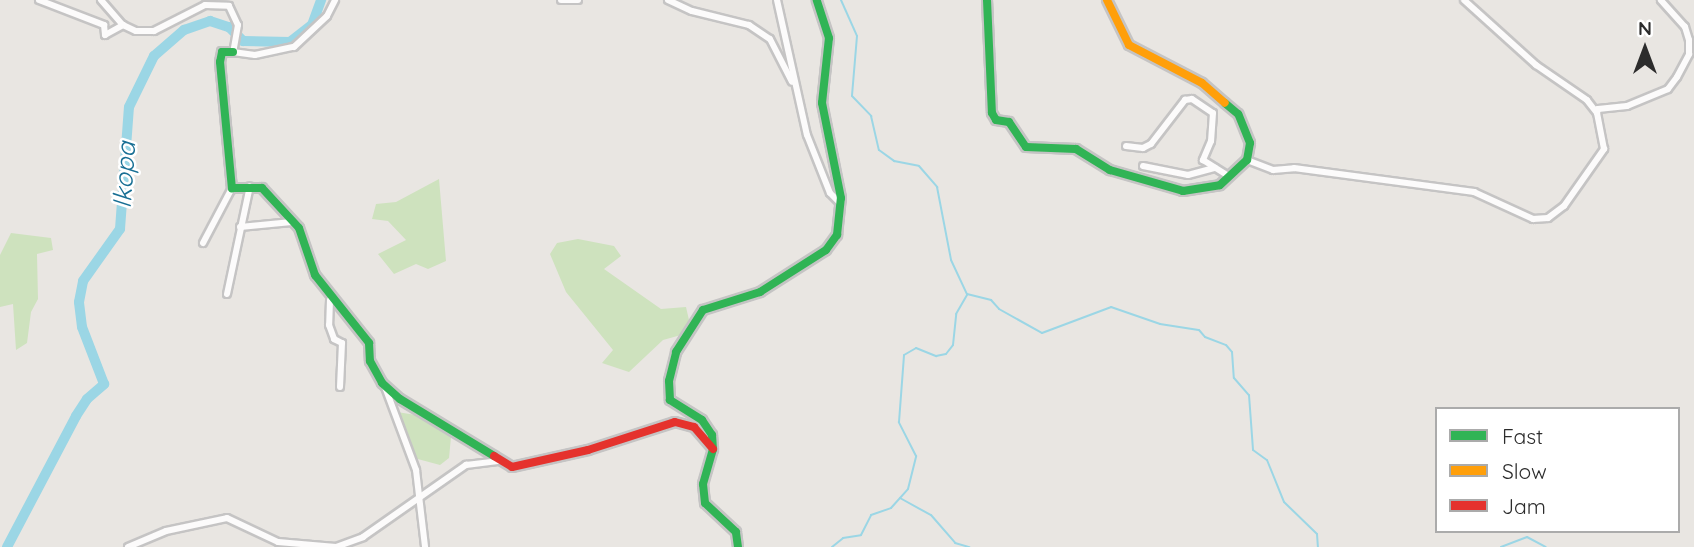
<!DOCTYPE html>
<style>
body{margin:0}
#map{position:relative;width:1694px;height:547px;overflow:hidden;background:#e9e6e2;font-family:Quicksand,sans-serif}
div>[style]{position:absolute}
.green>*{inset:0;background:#cee2be}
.stream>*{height:2px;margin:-1px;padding:0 1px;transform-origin:1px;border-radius:1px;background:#9bd6e5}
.river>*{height:10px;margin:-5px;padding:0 5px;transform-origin:5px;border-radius:5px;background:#9bd6e5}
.roads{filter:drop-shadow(2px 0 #c5c4c4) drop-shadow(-2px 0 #c5c4c4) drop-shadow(0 2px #c5c4c4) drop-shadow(0 -2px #c5c4c4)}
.street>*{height:6px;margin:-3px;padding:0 3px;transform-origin:3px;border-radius:3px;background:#fcfbfb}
.fast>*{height:8px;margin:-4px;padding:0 4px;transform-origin:4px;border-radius:4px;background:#30b455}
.slow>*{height:8px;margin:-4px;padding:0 4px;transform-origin:4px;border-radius:4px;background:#ff9f0a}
.jam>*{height:8px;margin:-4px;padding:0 4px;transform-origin:4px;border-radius:4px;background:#e5322d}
span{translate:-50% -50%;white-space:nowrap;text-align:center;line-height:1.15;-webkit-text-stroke:5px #fff;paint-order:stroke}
.water-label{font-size:26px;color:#186f94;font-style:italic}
.legend{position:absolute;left:1435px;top:407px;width:245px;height:126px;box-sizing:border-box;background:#fff;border:2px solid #ababab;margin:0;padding:9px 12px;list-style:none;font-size:21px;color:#2c2c2c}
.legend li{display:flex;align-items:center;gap:14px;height:35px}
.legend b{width:35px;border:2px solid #ababab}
.north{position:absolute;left:1610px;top:14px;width:70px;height:70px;-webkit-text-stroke:5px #fff;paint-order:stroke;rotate:0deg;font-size:19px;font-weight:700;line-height:28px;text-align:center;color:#2c2c2c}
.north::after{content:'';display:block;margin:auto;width:24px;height:32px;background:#2c2c2c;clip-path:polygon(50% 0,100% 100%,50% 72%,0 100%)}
</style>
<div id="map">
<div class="green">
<div style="clip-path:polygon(439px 179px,446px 261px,428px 269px,416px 264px,394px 274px,378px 254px,406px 240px,388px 221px,372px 219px,376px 204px,396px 202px)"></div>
<div style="clip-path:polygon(11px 233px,51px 238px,53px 250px,37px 254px,38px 299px,31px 312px,27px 343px,16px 350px,13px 304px,0 307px,0 255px)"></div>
<div style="clip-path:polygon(578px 239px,614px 246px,621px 256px,604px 269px,661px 309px,686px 307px,689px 320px,681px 335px,663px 340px,629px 372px,602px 363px,613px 350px,566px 292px,550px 254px,557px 243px)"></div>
<div style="clip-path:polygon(397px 412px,422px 416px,451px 437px,449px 458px,440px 465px,414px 458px)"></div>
</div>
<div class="stream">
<div style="left:841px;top:0;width:39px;rotate:66deg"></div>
<div style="left:857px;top:36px;width:60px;rotate:94.8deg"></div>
<div style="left:852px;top:96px;width:28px;rotate:46deg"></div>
<div style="left:871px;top:116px;width:35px;rotate:77deg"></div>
<div style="left:879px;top:150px;width:19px;rotate:36deg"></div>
<div style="left:894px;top:161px;width:25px;rotate:11deg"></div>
<div style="left:919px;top:166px;width:28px;rotate:49deg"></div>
<div style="left:937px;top:187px;width:74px;rotate:79.1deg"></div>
<div style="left:951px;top:260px;width:38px;rotate:65deg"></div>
<div style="left:967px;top:294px;width:25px;rotate:14deg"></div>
<div style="left:991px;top:300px;width:12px;rotate:48deg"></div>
<div style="left:999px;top:309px;width:49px;rotate:29.2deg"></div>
<div style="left:1042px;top:333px;width:74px;rotate:-20.6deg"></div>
<div style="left:1111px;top:307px;width:52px;rotate:19.1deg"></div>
<div style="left:1160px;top:324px;width:39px;rotate:9deg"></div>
<div style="left:1199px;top:330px;width:9px;rotate:49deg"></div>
<div style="left:1205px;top:337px;width:22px;rotate:21deg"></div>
<div style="left:1226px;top:345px;width:9px;rotate:49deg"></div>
<div style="left:1232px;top:352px;width:26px;rotate:86deg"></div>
<div style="left:1234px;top:378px;width:23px;rotate:49deg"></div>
<div style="left:1249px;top:395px;width:55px;rotate:85.8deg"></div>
<div style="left:1253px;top:450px;width:17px;rotate:36deg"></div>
<div style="left:1267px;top:460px;width:45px;rotate:68deg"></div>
<div style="left:1284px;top:502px;width:46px;rotate:44.1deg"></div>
<div style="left:1317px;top:534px;width:13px;rotate:86deg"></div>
<div style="left:900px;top:498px;width:35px;rotate:29deg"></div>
<div style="left:931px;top:515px;width:37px;rotate:49deg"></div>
<div style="left:955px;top:543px;width:15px;rotate:16deg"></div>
<div style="left:832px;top:547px;width:14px;rotate:-39deg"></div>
<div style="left:843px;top:538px;width:18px;rotate:-9deg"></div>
<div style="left:861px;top:535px;width:22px;rotate:-63deg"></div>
<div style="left:871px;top:515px;width:21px;rotate:-19deg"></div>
<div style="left:891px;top:508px;width:25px;rotate:-48deg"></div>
<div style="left:908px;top:489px;width:34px;rotate:-76deg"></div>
<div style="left:916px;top:456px;width:38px;rotate:-117deg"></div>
<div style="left:899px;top:422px;width:67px;rotate:-85.7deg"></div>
<div style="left:904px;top:355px;width:14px;rotate:-30deg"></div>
<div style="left:916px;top:348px;width:22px;rotate:22deg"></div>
<div style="left:936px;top:356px;width:10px;rotate:-11deg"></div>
<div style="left:946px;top:354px;width:11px;rotate:-52deg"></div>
<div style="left:953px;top:345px;width:31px;rotate:-84deg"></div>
<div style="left:956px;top:314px;width:22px;rotate:-60deg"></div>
<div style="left:1501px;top:547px;width:28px;rotate:-21deg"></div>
<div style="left:1527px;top:537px;width:21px;rotate:28deg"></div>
</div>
<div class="river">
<div style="left:7px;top:547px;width:148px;rotate:-62.2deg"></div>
<div style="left:76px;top:416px;width:20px;rotate:-57deg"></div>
<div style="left:87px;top:399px;width:23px;rotate:-41deg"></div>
<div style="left:104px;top:384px;width:61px;rotate:-111.1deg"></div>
<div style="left:82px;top:327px;width:25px;rotate:-97deg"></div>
<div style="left:79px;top:302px;width:21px;rotate:-79deg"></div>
<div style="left:83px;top:281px;width:64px;rotate:-54.6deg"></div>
<div style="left:120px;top:229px;width:122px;rotate:-85.8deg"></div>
<div style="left:129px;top:107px;width:57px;rotate:-63.9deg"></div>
<div style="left:154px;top:56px;width:40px;rotate:-41deg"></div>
<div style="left:184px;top:30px;width:28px;rotate:-19deg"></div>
<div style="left:210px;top:21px;width:20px;rotate:18deg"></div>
<div style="left:229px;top:27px;width:20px;rotate:45deg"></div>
<div style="left:243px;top:41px;width:47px;rotate:1.2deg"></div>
<div style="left:290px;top:42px;width:28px;rotate:-38deg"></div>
<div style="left:312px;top:25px;width:27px;rotate:-70deg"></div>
</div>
<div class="roads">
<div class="street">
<div style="left:39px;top:0;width:70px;rotate:21deg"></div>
<div style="left:104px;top:25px;width:10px;rotate:84deg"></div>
<div style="left:105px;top:35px;width:21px;rotate:-29deg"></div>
<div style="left:101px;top:0;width:33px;rotate:49deg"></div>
<div style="left:123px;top:25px;width:14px;rotate:25deg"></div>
<div style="left:136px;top:31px;width:18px"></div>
<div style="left:154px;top:31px;width:57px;rotate:-27deg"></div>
<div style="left:205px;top:5px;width:24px;rotate:2deg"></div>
<div style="left:229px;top:6px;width:21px;rotate:65deg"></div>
<div style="left:238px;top:25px;width:27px;rotate:100deg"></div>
<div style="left:233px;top:52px;width:22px;rotate:8deg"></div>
<div style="left:255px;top:55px;width:40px;rotate:-12deg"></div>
<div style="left:294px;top:47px;width:45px;rotate:-43.2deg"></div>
<div style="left:327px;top:16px;width:18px;rotate:-63deg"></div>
<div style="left:561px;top:0;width:17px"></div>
<div style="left:668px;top:0;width:26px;rotate:25deg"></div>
<div style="left:692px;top:11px;width:59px;rotate:13.8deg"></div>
<div style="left:749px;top:25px;width:25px;rotate:34deg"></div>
<div style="left:770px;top:39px;width:48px;rotate:62.9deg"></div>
<div style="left:777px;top:0;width:138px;rotate:77.5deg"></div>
<div style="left:807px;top:135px;width:62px;rotate:68.4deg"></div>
<div style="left:830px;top:193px;width:14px;rotate:45deg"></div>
<div style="left:1597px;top:113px;width:4px;rotate:-76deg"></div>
<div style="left:1598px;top:109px;width:29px;rotate:-6deg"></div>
<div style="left:1627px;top:106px;width:44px;rotate:-22.5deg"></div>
<div style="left:1668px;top:89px;width:15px;rotate:-53deg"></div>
<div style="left:1677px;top:77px;width:26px;rotate:-62deg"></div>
<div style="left:1689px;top:54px;width:14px;rotate:-90deg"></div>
<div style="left:1689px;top:40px;width:14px;rotate:-107deg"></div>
<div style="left:1685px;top:27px;width:36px;rotate:-132deg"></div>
<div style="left:1126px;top:146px;width:17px;rotate:7deg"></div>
<div style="left:1143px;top:148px;width:9px;rotate:-27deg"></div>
<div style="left:1151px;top:144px;width:56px;rotate:-52.3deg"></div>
<div style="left:1185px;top:100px;width:7px;rotate:-8deg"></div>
<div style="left:1192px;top:99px;width:25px;rotate:34deg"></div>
<div style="left:1213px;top:113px;width:28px;rotate:94deg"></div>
<div style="left:1211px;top:141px;width:21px;rotate:113deg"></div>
<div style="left:1203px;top:160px;width:31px;rotate:32deg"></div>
<div style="left:1247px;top:160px;width:28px;rotate:21deg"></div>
<div style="left:1273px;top:170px;width:21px;rotate:-5deg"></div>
<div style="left:1294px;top:168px;width:182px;rotate:7.6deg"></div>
<div style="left:1474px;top:192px;width:65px;rotate:24.6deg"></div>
<div style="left:1533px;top:219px;width:15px;rotate:-4deg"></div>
<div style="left:1548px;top:218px;width:20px;rotate:-37deg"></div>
<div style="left:1564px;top:206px;width:70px;rotate:-54.9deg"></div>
<div style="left:1604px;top:149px;width:37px;rotate:-101deg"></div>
<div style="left:1597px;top:113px;width:16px;rotate:-128deg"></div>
<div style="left:1587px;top:100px;width:62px;rotate:-145.5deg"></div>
<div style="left:1536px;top:65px;width:97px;rotate:-137.9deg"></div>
<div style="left:1143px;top:166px;width:46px;rotate:11.3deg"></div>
<div style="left:1188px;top:175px;width:28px;rotate:-15deg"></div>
<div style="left:240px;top:227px;width:52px;rotate:-5.5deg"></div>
<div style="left:203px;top:243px;width:62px;rotate:-62.2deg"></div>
<div style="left:227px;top:294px;width:110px;rotate:-78deg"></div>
<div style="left:330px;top:300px;width:25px;rotate:92deg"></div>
<div style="left:329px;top:325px;width:15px;rotate:70deg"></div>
<div style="left:334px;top:339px;width:9px;rotate:27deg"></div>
<div style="left:342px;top:343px;width:44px;rotate:92.6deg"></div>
<div style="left:385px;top:387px;width:89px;rotate:69.5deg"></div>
<div style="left:416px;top:470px;width:78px;rotate:83.3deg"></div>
<div style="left:128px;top:547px;width:41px;rotate:-22.8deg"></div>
<div style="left:166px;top:531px;width:62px;rotate:-12deg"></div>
<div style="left:227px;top:518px;width:56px;rotate:25.2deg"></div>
<div style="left:278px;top:542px;width:58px;rotate:4.9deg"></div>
<div style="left:336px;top:547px;width:29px;rotate:-20deg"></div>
<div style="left:363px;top:537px;width:126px;rotate:-35deg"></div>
<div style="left:466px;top:465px;width:34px;rotate:-7deg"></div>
</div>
<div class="fast">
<div style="left:987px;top:0;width:113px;rotate:87.5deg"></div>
<div style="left:992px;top:113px;width:8px;rotate:60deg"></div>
<div style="left:996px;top:120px;width:13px;rotate:9deg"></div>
<div style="left:1009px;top:122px;width:30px;rotate:56deg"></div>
<div style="left:1026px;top:147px;width:50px;rotate:2.3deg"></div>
<div style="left:1076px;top:149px;width:40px;rotate:32deg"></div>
<div style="left:1110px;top:170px;width:76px;rotate:16deg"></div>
<div style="left:1183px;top:191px;width:37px;rotate:-9deg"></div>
<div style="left:1220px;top:185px;width:37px;rotate:-43deg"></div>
<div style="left:1247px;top:160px;width:17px;rotate:-80deg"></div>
<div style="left:1250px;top:143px;width:31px;rotate:-112deg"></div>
<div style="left:1238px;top:114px;width:17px;rotate:-140deg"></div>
<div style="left:233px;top:52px;width:11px;rotate:180deg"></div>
<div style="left:222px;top:52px;width:10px;rotate:101deg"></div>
<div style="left:220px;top:62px;width:127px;rotate:84.6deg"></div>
<div style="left:232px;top:188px;width:30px"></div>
<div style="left:262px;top:188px;width:54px;rotate:47.2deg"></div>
<div style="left:299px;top:228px;width:50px;rotate:71.2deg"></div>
<div style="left:315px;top:275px;width:87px;rotate:51.5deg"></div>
<div style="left:369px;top:343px;width:18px;rotate:87deg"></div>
<div style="left:370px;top:361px;width:25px;rotate:61deg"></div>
<div style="left:382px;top:383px;width:24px;rotate:42deg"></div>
<div style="left:400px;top:399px;width:110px;rotate:31.2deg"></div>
<div style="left:738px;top:547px;width:15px;rotate:-98deg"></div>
<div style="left:736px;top:532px;width:42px;rotate:-136.9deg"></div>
<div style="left:705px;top:503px;width:19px;rotate:-96deg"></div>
<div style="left:703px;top:484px;width:36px;rotate:-74deg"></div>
<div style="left:713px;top:449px;width:14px;rotate:-94deg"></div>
<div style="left:712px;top:435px;width:18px;rotate:-124deg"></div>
<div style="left:702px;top:420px;width:38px;rotate:-148deg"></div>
<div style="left:670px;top:400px;width:19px;rotate:-93deg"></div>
<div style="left:669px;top:381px;width:30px;rotate:-76deg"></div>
<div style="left:676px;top:352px;width:50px;rotate:-57.3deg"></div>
<div style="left:703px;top:310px;width:60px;rotate:-17.5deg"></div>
<div style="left:760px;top:292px;width:78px;rotate:-32.5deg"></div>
<div style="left:826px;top:250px;width:19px;rotate:-54deg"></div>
<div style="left:837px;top:235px;width:37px;rotate:-84deg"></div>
<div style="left:841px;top:198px;width:97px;rotate:-101.3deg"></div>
<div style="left:822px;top:103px;width:65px;rotate:-83.9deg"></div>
<div style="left:829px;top:38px;width:40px;rotate:-108deg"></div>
</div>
<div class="slow">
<div style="left:1107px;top:0;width:50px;rotate:63.9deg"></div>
<div style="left:1129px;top:45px;width:82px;rotate:27.5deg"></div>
<div style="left:1202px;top:83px;width:30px;rotate:41deg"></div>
</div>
<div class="jam">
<div style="left:494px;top:456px;width:21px;rotate:31deg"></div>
<div style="left:512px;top:467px;width:78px;rotate:-12.6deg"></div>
<div style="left:588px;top:450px;width:91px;rotate:-17.8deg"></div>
<div style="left:675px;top:422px;width:20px;rotate:15deg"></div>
<div style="left:694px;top:427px;width:29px;rotate:49deg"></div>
</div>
</div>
<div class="water-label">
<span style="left:124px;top:175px;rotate:-86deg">Ikopa</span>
</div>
<ul class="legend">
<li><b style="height:9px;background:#30b455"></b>Fast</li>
<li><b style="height:9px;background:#ff9f0a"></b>Slow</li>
<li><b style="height:9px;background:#e5322d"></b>Jam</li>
</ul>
<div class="north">N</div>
</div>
